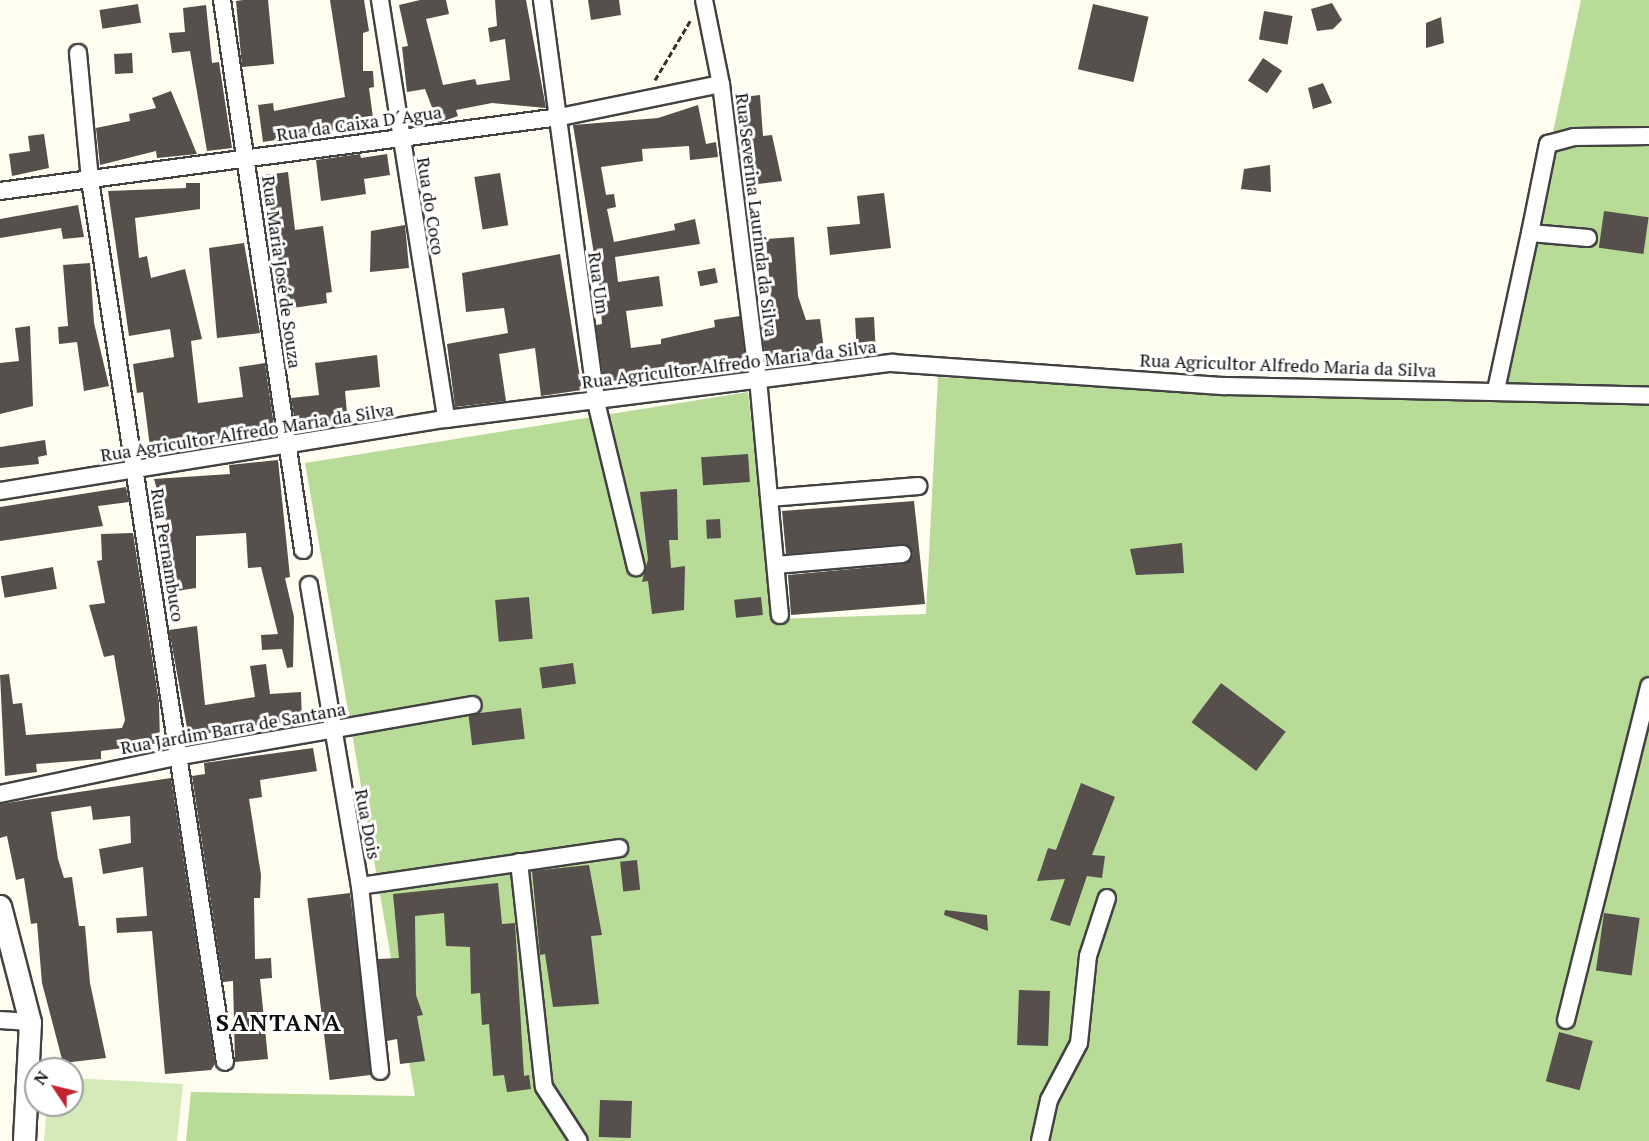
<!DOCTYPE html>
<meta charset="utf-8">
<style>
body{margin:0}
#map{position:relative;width:1649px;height:1141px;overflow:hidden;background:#fffcf0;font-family:"PT Serif",serif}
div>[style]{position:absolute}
.green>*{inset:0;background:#d4eab9}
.forest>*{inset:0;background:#b8db98}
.building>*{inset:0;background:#574f4b;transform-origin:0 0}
.path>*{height:3px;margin-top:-1.5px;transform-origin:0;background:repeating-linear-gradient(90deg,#313131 0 6px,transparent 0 9px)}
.roads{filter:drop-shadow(2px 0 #424242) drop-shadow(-2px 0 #424242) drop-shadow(0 2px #424242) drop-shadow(0 -2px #424242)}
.minor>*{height:16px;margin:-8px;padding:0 8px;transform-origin:8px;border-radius:8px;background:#fff}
.tertiary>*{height:21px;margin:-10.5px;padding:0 10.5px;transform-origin:10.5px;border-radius:10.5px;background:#fff}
span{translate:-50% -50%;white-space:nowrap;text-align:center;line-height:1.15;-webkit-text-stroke:6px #fff;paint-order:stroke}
.street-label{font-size:18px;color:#0f0f0f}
.district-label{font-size:24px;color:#0f0f0f;font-weight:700;letter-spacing:1.5px}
.north{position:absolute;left:24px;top:1057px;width:60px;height:60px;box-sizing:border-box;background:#fff;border:2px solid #9f9f9f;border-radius:50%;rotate:305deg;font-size:16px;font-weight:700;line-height:24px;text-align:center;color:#0f0f0f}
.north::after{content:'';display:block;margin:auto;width:21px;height:27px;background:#c02531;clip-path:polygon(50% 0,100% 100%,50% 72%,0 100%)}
</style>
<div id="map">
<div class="green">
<div style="clip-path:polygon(72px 1078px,183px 1084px,177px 1141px,44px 1141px,47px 1105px,72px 1105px)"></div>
</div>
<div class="forest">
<div style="clip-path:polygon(1581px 0,1649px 0,1649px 1141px,186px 1141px,191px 1092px,415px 1096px,305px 463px,748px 392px,774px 619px,926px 614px,938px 377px,1271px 396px,1496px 402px)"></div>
</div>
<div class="building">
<div style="clip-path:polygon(243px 0,268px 0,274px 64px,242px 67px,236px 1px)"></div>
<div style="clip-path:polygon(330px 0,364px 0,369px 31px,363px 33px,363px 71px,373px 71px,374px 87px,369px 88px,374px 125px,263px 142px,258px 105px,273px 103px,274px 111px,345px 97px)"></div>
<div style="clip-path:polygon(420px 0,446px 0,449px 14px,426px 19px,443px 85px,475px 79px,477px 85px,510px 80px,505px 39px,490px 42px,488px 28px,497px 26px,495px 0,526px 0,546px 108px,492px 103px,456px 110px,458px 116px,438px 123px,425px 89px,407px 92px,402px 47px,408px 46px,399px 5px)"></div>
<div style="clip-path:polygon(588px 0,619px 0,621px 15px,591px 20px)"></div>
<div style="clip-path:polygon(1332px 3px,1342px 20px,1333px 29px,1317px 31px,1311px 9px)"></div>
<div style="left:138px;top:4px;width:19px;height:39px;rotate:81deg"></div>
<div style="left:1093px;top:4px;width:57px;height:67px;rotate:13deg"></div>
<div style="clip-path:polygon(206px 5px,212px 63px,219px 62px,232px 148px,207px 151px,190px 51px,172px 53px,169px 33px,185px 32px,183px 8px)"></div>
<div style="left:1264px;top:11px;width:29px;height:29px;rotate:10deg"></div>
<div style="clip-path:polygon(1441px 17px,1444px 43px,1426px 48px,1426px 23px)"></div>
<div style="left:132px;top:53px;width:20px;height:18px;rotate:87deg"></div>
<div style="left:1263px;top:58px;width:23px;height:27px;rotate:34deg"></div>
<div style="clip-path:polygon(1323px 83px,1332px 103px,1313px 109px,1308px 88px)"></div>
<div style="clip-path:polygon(171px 91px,197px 154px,157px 158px,156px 151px,100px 165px,96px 128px,130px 121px,129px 114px,156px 108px,152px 98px)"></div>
<div style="clip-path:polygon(760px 95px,763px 136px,772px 135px,782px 181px,751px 185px,735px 98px)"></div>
<div style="clip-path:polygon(698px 105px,706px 144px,716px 142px,718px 157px,690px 160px,689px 146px,642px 149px,643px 161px,601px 167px,606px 195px,614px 194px,616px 207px,607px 209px,614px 242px,675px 230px,674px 224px,695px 219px,700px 244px,615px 257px,618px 282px,659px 276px,663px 306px,626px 311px,631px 348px,661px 344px,661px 339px,715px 327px,714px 320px,740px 316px,746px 368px,604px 382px,596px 325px,602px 324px,599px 285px,573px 125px,658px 118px)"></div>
<div style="clip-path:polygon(44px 134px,49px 168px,12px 176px,9px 154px,30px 151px,28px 136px)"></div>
<div style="clip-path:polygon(360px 154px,361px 158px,387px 154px,390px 175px,364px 179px,366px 194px,321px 201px,316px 160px)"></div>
<div style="clip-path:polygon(1270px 165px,1271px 192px,1241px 189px,1244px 169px)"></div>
<div style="clip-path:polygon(288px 172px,295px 230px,323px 226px,332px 292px,326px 293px,327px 303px,286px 309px,265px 175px)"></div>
<div style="left:500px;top:173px;width:53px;height:26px;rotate:81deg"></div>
<div style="clip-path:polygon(186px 183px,200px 183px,200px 209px,135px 218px,139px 258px,147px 256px,151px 278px,185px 269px,202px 339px,191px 341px,198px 403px,243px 397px,239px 367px,265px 363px,275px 433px,150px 447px,143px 392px,137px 393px,133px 364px,174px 357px,170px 329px,129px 336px,108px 191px,186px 188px)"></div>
<div style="clip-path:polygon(884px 193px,891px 248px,830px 255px,827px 227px,860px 224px,857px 196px)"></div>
<div style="clip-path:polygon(78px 205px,84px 237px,63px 239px,61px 228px,0 238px,0 219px)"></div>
<div style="left:1604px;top:211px;width:45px;height:37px;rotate:8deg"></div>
<div style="clip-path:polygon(405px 225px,409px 268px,370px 272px,371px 231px)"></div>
<div style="clip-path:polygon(794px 237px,798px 296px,806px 320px,820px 319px,825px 357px,766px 362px,760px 314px,768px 313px,767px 300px,771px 299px,766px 239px)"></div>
<div style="clip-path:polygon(244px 243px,260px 333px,217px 338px,209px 248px)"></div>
<div style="clip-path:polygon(560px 254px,582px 390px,541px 396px,535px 348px,499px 354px,506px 401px,455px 407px,447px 344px,508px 333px,504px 308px,466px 312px,462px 273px)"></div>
<div style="clip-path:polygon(90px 263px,94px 323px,109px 386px,84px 391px,77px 342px,59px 344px,58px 327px,68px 326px,63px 265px)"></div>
<div style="left:715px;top:268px;width:15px;height:18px;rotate:79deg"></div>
<div style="left:874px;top:317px;width:34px;height:19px;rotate:87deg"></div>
<div style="clip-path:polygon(30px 326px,33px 406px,0 414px,0 363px,19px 361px,15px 328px)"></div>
<div style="clip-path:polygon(377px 355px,380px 387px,345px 391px,348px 424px,296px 430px,291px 398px,319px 395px,315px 363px)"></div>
<div style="clip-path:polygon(45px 440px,47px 455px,38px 457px,39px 464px,0 468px,0 447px)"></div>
<div style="left:748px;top:454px;width:28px;height:47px;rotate:86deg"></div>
<div style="clip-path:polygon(278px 460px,290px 577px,285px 578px,294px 617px,293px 667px,287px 668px,282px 649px,262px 650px,261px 635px,278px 634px,261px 567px,248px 568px,246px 533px,196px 536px,196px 588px,170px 592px,168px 528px,154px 479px,230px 474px,229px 465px)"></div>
<div style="clip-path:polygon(126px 487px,129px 502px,98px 506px,103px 526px,0 541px,0 507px)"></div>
<div style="clip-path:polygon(677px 489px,678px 540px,669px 540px,671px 568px,685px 566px,684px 610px,652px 614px,648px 581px,642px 582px,648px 559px,640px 492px)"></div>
<div style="clip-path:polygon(914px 501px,925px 604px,791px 615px,788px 575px,904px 564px,913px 554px,902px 544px,786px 554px,782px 511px)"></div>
<div style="left:720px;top:519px;width:19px;height:14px;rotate:87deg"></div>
<div style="clip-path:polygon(133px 533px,159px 702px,160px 743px,101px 751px,101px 759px,36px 764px,37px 772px,5px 776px,0 675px,9px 674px,13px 704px,22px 703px,26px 735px,122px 728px,125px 720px,114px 655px,104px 657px,89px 605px,105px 603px,97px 561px,102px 560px,101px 534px)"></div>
<div style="clip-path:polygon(1182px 543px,1184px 573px,1136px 575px,1130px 549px)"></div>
<div style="left:53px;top:567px;width:22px;height:53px;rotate:80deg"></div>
<div style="left:529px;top:597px;width:42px;height:34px;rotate:85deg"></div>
<div style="left:761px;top:597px;width:18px;height:27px;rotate:84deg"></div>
<div style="clip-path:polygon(197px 626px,205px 705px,255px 697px,250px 666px,266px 664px,270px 694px,301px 692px,302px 721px,240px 727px,240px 733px,188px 733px,169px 630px)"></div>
<div style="left:573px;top:663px;width:21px;height:34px;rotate:82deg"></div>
<div style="left:1221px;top:683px;width:81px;height:49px;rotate:37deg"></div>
<div style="left:521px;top:708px;width:31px;height:53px;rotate:83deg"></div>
<div style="clip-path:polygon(313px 748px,317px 771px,260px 780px,262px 797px,249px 799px,261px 875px,260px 898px,254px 898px,255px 959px,271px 958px,272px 978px,260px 979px,268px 1059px,235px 1062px,233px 981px,223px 982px,192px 776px,205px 774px,204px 763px)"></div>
<div style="clip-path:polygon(171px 778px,215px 1064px,211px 1070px,165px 1074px,152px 931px,117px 933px,116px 918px,147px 916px,143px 867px,103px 874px,99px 849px,131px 843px,130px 816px,93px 820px,91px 806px,51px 812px,58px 859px,64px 878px,72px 877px,79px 926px,85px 926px,90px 983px,106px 1058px,63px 1063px,42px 983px,37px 923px,31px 924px,24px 878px,16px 880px,7px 836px,0 838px,0 804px)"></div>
<div style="clip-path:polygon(1081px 783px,1115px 797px,1092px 855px,1105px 856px,1102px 878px,1087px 876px,1070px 926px,1050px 920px,1065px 879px,1037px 881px,1048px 848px,1056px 850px)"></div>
<div style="left:637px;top:860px;width:30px;height:17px;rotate:84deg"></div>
<div style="clip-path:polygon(589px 865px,602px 935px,591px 936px,599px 1004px,553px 1007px,545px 954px,540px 955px,532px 871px)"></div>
<div style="clip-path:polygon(498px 883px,502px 924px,515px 923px,524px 1076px,529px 1075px,531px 1089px,507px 1092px,504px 1075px,493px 1076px,489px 1024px,482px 1025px,480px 993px,471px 994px,470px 947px,446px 946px,444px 913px,415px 916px,416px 995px,423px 1015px,417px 1016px,425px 1061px,400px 1064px,397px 1039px,387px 1041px,378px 959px,399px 958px,393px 894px)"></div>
<div style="left:350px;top:893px;width:183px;height:43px;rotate:83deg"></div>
<div style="clip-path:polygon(945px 910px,987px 915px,988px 931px,944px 915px)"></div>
<div style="left:1604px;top:913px;width:36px;height:58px;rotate:8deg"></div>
<div style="left:1019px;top:990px;width:31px;height:55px;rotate:2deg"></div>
<div style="left:1559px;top:1032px;width:35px;height:51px;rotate:15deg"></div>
<div style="left:600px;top:1100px;width:32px;height:37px;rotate:2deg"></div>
</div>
<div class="path">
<div style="left:655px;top:80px;width:69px;rotate:-59.3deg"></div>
</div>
<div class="roads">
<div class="minor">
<div style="left:222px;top:0;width:556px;rotate:81.62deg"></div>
<div style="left:380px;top:0;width:424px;rotate:81deg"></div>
<div style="left:542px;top:0;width:406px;rotate:82.3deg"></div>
<div style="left:596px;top:402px;width:170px;rotate:76.4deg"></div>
<div style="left:704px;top:0;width:86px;rotate:78.6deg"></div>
<div style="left:721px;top:84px;width:297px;rotate:82.9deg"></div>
<div style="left:758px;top:379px;width:237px;rotate:84.7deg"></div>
<div style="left:78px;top:53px;width:128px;rotate:84.6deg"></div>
<div style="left:90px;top:180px;width:892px;rotate:81.3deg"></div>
<div style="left:0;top:191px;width:565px;rotate:-7.53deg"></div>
<div style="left:560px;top:117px;width:164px;rotate:-11.6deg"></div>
<div style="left:1588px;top:238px;width:58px;rotate:-175.1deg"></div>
<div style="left:1530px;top:233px;width:91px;rotate:-78.6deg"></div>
<div style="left:1548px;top:144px;width:27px;rotate:-15deg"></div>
<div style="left:1574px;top:137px;width:75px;rotate:-0.8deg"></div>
<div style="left:1496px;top:390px;width:161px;rotate:-77.8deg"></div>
<div style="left:0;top:491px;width:452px;rotate:-9.2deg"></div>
<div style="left:446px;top:419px;width:450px;rotate:-7.2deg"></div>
<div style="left:892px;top:363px;width:333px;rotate:4deg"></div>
<div style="left:1224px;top:386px;width:425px;rotate:1.3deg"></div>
<div style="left:769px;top:498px;width:150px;rotate:-4.6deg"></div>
<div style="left:776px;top:565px;width:127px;rotate:-5deg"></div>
<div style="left:309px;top:585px;width:305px;rotate:80.4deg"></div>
<div style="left:360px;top:886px;width:186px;rotate:83.8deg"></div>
<div style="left:0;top:794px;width:185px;rotate:-11.9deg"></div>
<div style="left:181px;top:756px;width:296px;rotate:-9.9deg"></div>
<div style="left:519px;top:862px;width:226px;rotate:83.7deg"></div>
<div style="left:544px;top:1087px;width:64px;rotate:57.1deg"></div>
<div style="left:360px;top:886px;width:262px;rotate:-8.3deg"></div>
<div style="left:0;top:1020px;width:30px;rotate:4deg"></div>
<div style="left:1566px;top:1020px;width:344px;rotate:-76deg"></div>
<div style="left:1040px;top:1141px;width:42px;rotate:-77.6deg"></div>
<div style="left:1049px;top:1100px;width:64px;rotate:-62.2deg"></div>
<div style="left:1079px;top:1043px;width:87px;rotate:-84.1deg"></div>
<div style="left:1088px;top:956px;width:61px;rotate:-71.9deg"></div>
</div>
<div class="tertiary">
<div style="left:0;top:906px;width:120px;rotate:75.5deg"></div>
<div style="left:30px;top:1022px;width:119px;rotate:92.9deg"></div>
</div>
</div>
<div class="street-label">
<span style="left:359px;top:123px;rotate:-8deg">Rua da Caixa D´Agua</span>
<span style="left:431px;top:206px;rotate:81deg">Rua do Coco</span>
<span style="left:757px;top:215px;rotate:83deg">Rua Severina Laurinda da Silva</span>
<span style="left:282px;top:272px;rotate:82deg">Rua Maria José de Souza</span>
<span style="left:599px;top:283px;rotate:82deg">Rua Um</span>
<span style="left:729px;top:364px;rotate:-7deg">Rua Agricultor Alfredo Maria da Silva</span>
<span style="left:1288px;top:365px;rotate:2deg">Rua Agricultor Alfredo Maria da Silva</span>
<span style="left:247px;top:432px;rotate:-9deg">Rua Agricultor Alfredo Maria da Silva</span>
<span style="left:168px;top:555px;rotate:81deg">Rua Pernambuco</span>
<span style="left:233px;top:728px;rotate:-10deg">Rua Jardim Barra de Santana</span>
<span style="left:368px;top:824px;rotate:79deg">Rua Dois</span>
</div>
<div class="district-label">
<span style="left:279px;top:1023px">SANTANA</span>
</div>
<div class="north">N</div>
</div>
